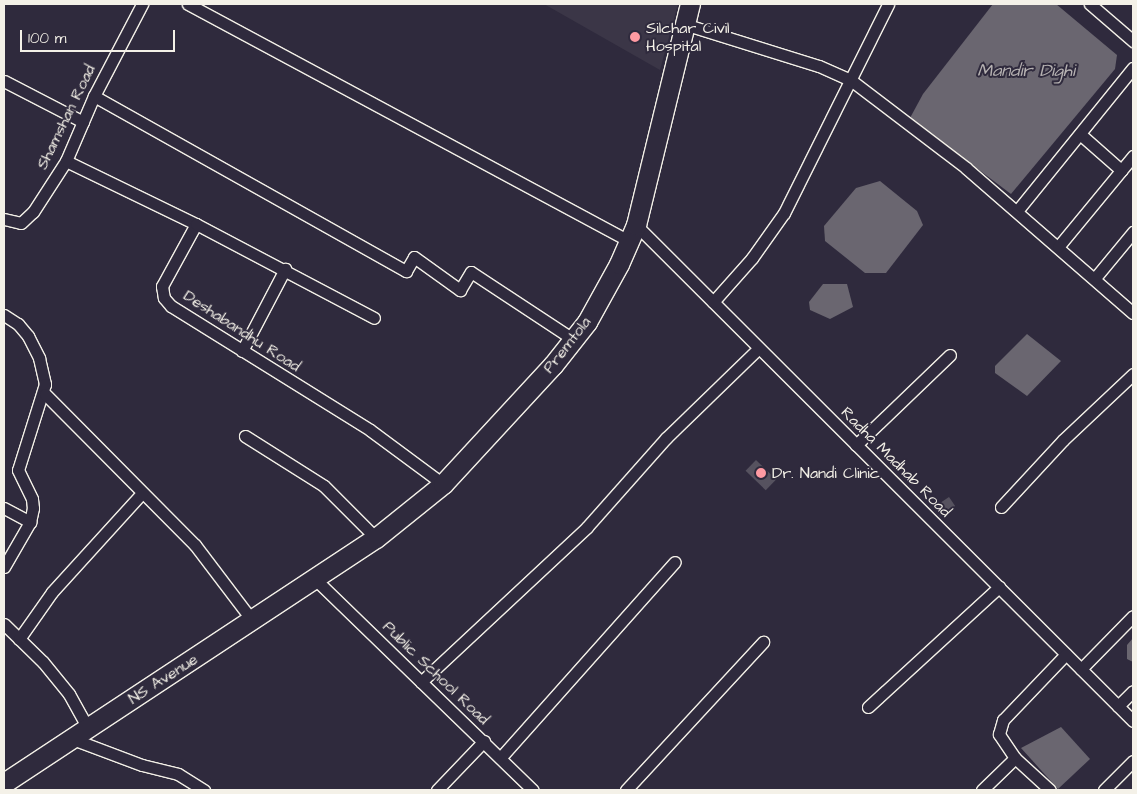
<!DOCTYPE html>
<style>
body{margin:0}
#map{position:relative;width:1137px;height:794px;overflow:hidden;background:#2f2a3d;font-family:"Architects Daughter",sans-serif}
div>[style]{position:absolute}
.built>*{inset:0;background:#3b3647}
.water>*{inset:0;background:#6a6670}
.building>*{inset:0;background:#56525f;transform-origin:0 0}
.roads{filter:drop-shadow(1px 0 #f4f1e8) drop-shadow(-1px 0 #f4f1e8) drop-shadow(0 1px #f4f1e8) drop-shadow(0 -1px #f4f1e8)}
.minor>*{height:11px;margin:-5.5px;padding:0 5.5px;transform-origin:5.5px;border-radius:5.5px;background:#2f2a3d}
.trunk>*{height:19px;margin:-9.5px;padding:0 9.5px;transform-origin:9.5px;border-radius:9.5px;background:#2f2a3d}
.dots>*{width:14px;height:14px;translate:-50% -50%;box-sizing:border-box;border:2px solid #2f2a3d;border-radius:50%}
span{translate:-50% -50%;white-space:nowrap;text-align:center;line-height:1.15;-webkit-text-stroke:4px #2f2a3d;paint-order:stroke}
.poi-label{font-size:16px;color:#f4f1e8}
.left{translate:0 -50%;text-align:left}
.street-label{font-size:16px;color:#f4f1e8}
.water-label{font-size:18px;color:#b6b2b2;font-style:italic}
.frame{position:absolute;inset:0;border:5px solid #f4f1e8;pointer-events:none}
.scale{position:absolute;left:20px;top:30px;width:155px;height:22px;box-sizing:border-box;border:2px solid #f4f1e8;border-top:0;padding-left:6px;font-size:15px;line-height:18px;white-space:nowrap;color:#f4f1e8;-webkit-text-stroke:4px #2f2a3d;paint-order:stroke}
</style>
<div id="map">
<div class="built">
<div style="clip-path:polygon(544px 4px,678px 4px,660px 70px)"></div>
</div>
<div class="water">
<div style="clip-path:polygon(993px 4px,1056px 4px,1117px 55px,1115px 69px,1011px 194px,910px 118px,923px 94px)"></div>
<div style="clip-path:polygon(880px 181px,917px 211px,923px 225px,886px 273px,865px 273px,825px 241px,824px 226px,856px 188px)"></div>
<div style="clip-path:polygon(823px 284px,847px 284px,853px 307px,830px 319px,810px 310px,809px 302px)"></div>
<div style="clip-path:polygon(1027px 334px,1061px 361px,1027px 396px,995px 373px,995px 366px)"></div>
<div style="clip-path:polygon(1133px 638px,1133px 662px,1127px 659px,1127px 645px)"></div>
<div style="clip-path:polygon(1061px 727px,1090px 759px,1058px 789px,1021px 748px)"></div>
</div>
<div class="building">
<div style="left:756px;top:460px;width:28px;height:15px;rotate:44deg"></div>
<div style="left:949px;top:497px;width:11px;height:18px;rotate:56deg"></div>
</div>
<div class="roads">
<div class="minor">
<div style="left:188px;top:4px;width:501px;rotate:28.25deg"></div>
<div style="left:1090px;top:4px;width:57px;rotate:40.7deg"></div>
<div style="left:684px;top:24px;width:141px;rotate:17.3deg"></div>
<div style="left:819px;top:66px;width:36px;rotate:24deg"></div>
<div style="left:852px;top:81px;width:143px;rotate:37.3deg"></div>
<div style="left:966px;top:168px;width:221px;rotate:41deg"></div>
<div style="left:4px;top:81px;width:89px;rotate:27.4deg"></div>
<div style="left:94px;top:96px;width:358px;rotate:29.3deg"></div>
<div style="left:406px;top:271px;width:16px;rotate:-60deg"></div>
<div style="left:414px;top:257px;width:57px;rotate:35.7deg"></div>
<div style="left:460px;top:290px;width:21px;rotate:-59deg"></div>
<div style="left:471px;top:272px;width:123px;rotate:33.4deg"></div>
<div style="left:1080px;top:134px;width:55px;rotate:41.3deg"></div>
<div style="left:66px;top:161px;width:144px;rotate:25.9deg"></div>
<div style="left:196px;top:224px;width:71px;rotate:118.7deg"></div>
<div style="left:162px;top:286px;width:12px;rotate:81deg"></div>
<div style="left:164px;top:298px;width:11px;rotate:49deg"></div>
<div style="left:171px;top:306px;width:234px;rotate:31.9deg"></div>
<div style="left:370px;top:430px;width:91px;rotate:36.5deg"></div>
<div style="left:1017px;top:211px;width:184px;rotate:-51deg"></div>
<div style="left:4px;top:219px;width:17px;rotate:13deg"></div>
<div style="left:21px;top:223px;width:16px;rotate:-43deg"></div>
<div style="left:33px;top:212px;width:61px;rotate:-57.1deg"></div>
<div style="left:66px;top:161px;width:71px;rotate:-66.7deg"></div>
<div style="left:94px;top:96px;width:104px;rotate:-62.4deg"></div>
<div style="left:196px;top:224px;width:201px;rotate:27.8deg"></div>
<div style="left:636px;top:225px;width:702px;rotate:44.94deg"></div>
<div style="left:1058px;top:247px;width:118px;rotate:-50.5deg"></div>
<div style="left:1095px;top:278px;width:60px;rotate:-50.4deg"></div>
<div style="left:713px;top:302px;width:59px;rotate:-48.4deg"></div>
<div style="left:752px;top:258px;width:55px;rotate:-54.6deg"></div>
<div style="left:784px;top:213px;width:233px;rotate:-63.5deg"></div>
<div style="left:4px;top:315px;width:17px;rotate:33deg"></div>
<div style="left:18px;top:324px;width:16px;rotate:50deg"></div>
<div style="left:28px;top:336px;width:25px;rotate:63deg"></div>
<div style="left:39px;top:358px;width:27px;rotate:77deg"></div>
<div style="left:45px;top:384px;width:90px;rotate:107.4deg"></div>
<div style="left:18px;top:470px;width:32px;rotate:64deg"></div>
<div style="left:32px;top:499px;width:9px;rotate:84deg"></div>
<div style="left:33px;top:508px;width:14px;rotate:102deg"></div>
<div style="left:30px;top:522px;width:52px;rotate:120deg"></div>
<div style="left:242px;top:351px;width:93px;rotate:-62.3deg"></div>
<div style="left:45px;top:394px;width:213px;rotate:45.2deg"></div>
<div style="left:195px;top:545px;width:94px;rotate:52.8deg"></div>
<div style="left:245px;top:436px;width:93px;rotate:32.3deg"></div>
<div style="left:324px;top:486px;width:74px;rotate:45deg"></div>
<div style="left:856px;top:445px;width:130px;rotate:-43.8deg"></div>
<div style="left:1001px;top:507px;width:91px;rotate:-47.2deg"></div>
<div style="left:1063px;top:440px;width:96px;rotate:-43.3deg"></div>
<div style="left:4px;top:508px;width:30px;rotate:28deg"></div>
<div style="left:315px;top:579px;width:303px;rotate:44.1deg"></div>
<div style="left:4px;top:624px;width:54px;rotate:44.3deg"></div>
<div style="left:43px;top:662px;width:41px;rotate:50.9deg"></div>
<div style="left:69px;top:694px;width:38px;rotate:61deg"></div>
<div style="left:19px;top:639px;width:57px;rotate:-54.9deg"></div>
<div style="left:52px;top:592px;width:134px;rotate:-47.7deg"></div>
<div style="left:1081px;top:669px;width:74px;rotate:-45.5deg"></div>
<div style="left:421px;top:682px;width:227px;rotate:-43deg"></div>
<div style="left:587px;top:527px;width:119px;rotate:-48.4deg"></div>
<div style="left:666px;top:438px;width:129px;rotate:-44.1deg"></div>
<div style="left:1118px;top:706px;width:21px;rotate:-45deg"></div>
<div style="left:868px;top:707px;width:178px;rotate:-42.5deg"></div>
<div style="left:70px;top:738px;width:77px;rotate:20.6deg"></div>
<div style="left:142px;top:765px;width:37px;rotate:14deg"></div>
<div style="left:178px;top:774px;width:31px;rotate:32deg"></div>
<div style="left:501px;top:757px;width:261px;rotate:-48.3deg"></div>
<div style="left:1015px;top:758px;width:47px;rotate:42.4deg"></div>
<div style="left:437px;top:790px;width:68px;rotate:-46.2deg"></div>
<div style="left:626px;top:790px;width:202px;rotate:-47.2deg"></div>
<div style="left:982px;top:790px;width:46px;rotate:-44.1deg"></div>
<div style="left:1015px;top:758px;width:29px;rotate:-124deg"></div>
<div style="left:999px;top:734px;width:15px;rotate:-74deg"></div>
<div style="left:1003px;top:720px;width:91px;rotate:-46.3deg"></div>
<div style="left:1104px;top:790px;width:41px;rotate:-45deg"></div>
</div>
<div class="trunk">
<div style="left:4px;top:783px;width:445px;rotate:-33.4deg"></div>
<div style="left:376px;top:538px;width:86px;rotate:-38.9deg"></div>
<div style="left:443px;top:484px;width:162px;rotate:-47.3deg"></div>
<div style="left:553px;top:365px;width:55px;rotate:-51.7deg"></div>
<div style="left:587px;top:322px;width:66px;rotate:-61.1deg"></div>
<div style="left:619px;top:264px;width:43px;rotate:-66.4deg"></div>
<div style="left:636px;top:225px;width:228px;rotate:-76.3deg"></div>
</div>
</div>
<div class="dots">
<div style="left:635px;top:37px;background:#ff9aa2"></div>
<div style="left:761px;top:473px;background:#ff9aa2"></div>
</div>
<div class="poi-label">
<span class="left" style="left:646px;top:37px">Silchar Civil<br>Hospital</span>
<span class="left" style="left:772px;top:473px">Dr. Nandi Clinic</span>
</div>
<div class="street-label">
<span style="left:66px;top:117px;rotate:-64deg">Shamshan Road</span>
<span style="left:242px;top:331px;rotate:33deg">Deshabandhu Road</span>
<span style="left:567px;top:345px;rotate:-52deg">Premtola</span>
<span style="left:896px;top:462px;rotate:45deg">Radha Madhab Road</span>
<span style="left:436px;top:673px;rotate:44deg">Public School Road</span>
<span style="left:163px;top:679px;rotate:-33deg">NS Avenue</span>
</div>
<div class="water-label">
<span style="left:1026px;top:71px">Mandir Dighi</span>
</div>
<div class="frame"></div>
<div class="scale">100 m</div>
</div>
